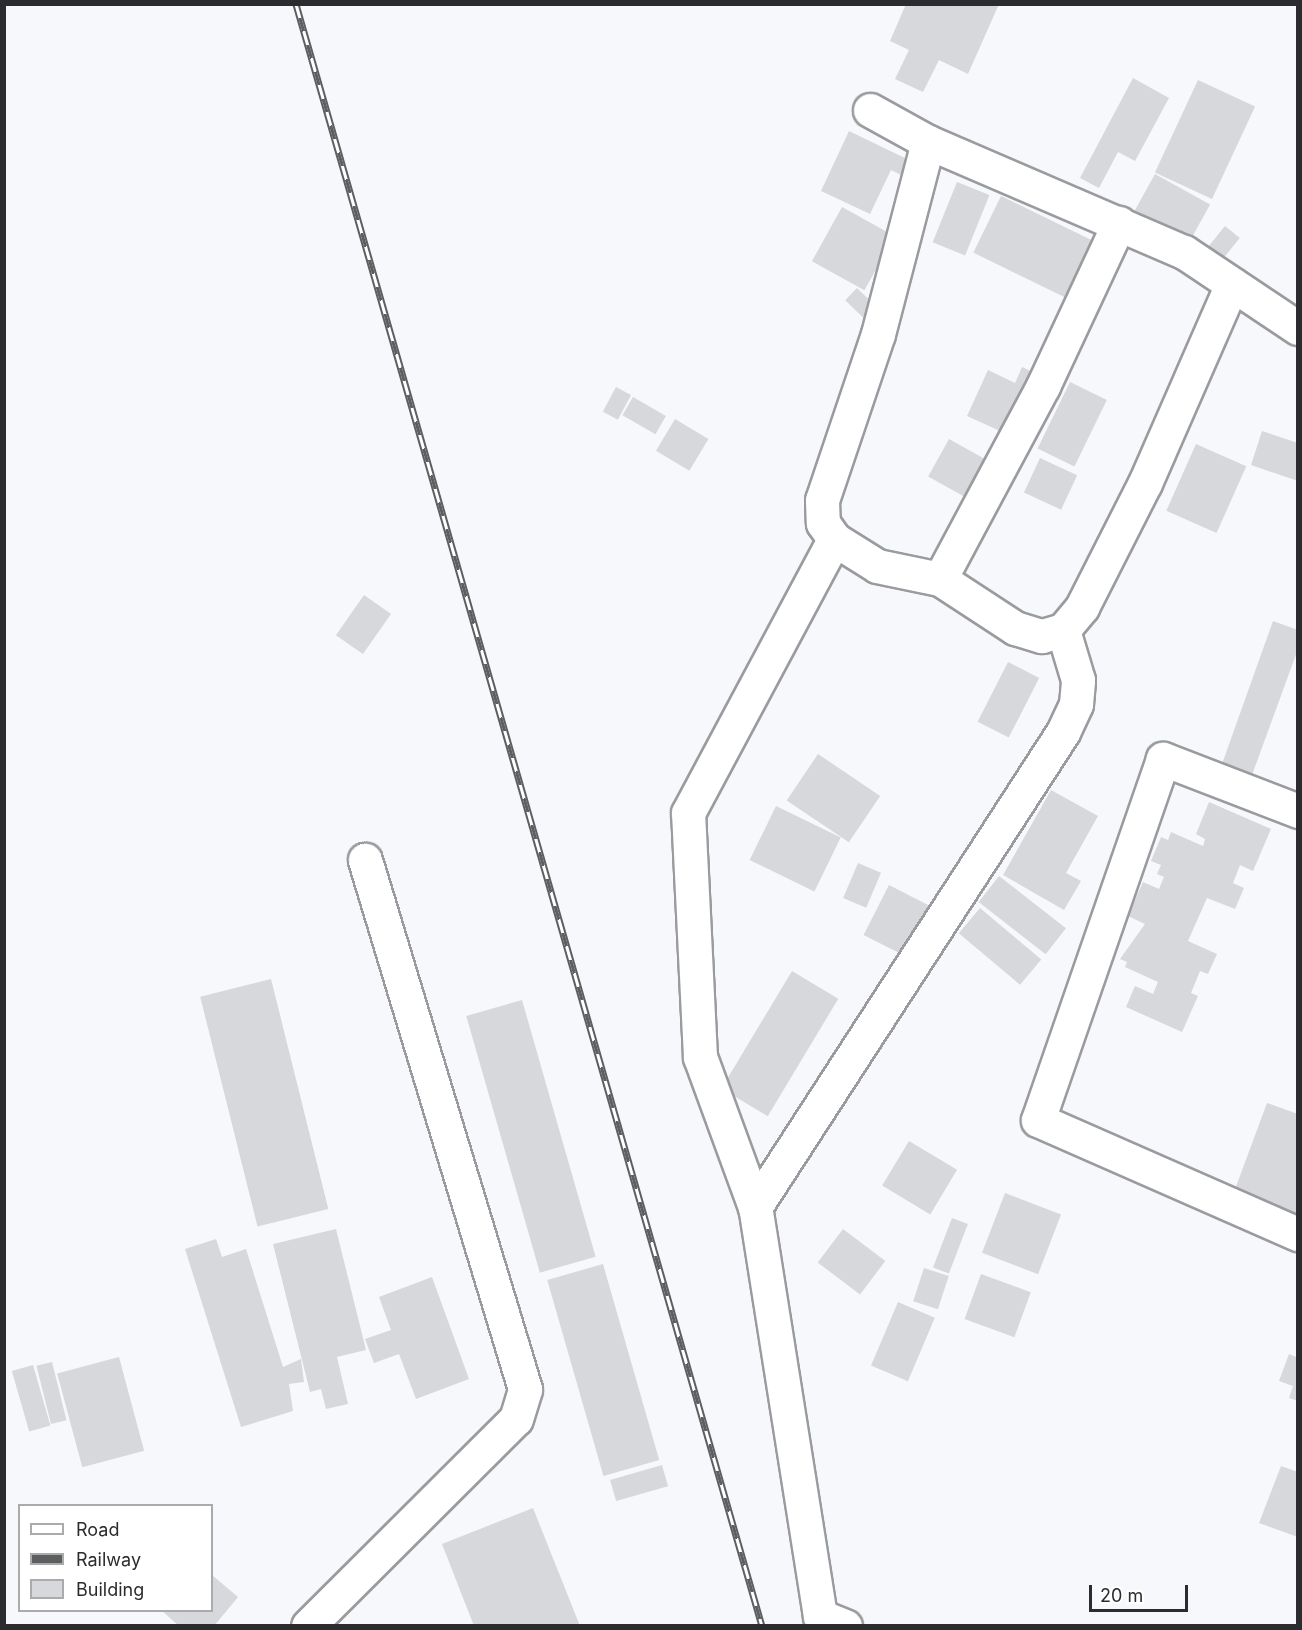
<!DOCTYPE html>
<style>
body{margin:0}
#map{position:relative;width:1302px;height:1630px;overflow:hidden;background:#f6f8fb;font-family:Inter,sans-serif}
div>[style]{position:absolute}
.building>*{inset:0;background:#d6d8db;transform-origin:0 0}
.roads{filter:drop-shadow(2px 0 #9a9b9e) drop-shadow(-2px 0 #9a9b9e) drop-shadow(0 2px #9a9b9e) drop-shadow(0 -2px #9a9b9e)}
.minor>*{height:33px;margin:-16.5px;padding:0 16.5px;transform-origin:16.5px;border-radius:16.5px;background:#fff}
.rail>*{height:7px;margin-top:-3.5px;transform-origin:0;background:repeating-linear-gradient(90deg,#fff 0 14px,#5d5e60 0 28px);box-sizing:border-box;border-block:2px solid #5d5e60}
span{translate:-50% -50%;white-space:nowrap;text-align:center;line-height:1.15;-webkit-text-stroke:6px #fff;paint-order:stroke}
.frame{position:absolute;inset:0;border:6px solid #2b2c2d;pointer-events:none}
.legend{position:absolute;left:18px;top:1504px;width:195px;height:108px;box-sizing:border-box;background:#fff;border:2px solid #aaabab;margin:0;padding:8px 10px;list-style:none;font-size:18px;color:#2b2c2d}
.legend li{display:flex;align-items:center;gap:12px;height:30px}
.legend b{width:30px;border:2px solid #aaabab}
.scale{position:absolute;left:1089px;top:1585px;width:99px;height:27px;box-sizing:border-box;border:3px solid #2b2c2d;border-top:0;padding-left:8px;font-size:18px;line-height:21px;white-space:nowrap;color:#2b2c2d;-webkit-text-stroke:4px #fff;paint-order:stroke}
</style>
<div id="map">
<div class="building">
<div style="clip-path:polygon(906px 4px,999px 4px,968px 74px,939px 60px,923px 92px,895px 79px,909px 50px,890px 41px)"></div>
<div style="clip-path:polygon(1133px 78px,1169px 98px,1135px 161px,1118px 152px,1099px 188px,1080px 178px)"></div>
<div style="left:1198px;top:80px;width:63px;height:102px;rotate:25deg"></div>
<div style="clip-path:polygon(849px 131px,909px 160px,901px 175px,891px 170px,870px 214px,821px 191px)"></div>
<div style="left:1155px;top:174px;width:63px;height:48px;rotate:29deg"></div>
<div style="left:957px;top:182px;width:35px;height:65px;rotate:22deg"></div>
<div style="left:1001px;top:196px;width:116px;height:63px;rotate:26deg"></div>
<div style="left:842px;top:207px;width:60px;height:62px;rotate:29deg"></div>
<div style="left:1225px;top:226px;width:19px;height:27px;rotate:39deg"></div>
<div style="left:857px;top:288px;width:28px;height:17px;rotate:44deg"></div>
<div style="clip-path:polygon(1022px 367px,1039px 375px,1011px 436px,967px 416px,988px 370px,1015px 383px)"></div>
<div style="left:1070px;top:382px;width:41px;height:74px;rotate:26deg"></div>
<div style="left:616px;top:387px;width:17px;height:28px;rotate:28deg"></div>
<div style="left:633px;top:397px;width:38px;height:21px;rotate:30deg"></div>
<div style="left:675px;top:419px;width:39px;height:37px;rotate:31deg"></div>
<div style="clip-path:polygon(1262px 431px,1298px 443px,1298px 481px,1251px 465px)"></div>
<div style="left:949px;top:439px;width:57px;height:43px;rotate:29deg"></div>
<div style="left:1196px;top:444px;width:55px;height:73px;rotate:24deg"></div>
<div style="left:1040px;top:458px;width:41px;height:38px;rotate:25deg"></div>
<div style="left:364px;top:595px;width:33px;height:49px;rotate:35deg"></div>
<div style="clip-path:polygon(1273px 621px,1298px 630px,1298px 649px,1252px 775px,1222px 764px)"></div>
<div style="left:1008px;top:662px;width:35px;height:67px;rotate:27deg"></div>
<div style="left:818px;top:754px;width:75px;height:56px;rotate:34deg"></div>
<div style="clip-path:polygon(1051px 790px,1098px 816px,1066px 873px,1081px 881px,1064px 910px,1003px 875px)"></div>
<div style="clip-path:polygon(1209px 802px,1271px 829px,1253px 871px,1240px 865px,1233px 883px,1244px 888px,1235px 909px,1207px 898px,1188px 941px,1217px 954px,1208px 974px,1200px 971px,1191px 993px,1198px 996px,1182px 1032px,1126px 1007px,1135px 986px,1153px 994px,1158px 982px,1125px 967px,1127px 962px,1120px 959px,1145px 924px,1128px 916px,1143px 882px,1159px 889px,1164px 877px,1157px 874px,1161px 865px,1151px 861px,1161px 837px,1168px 840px,1171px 832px,1203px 846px,1205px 839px,1196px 834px)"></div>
<div style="left:776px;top:806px;width:72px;height:60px;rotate:26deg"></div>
<div style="left:858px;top:863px;width:25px;height:38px;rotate:23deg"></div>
<div style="left:999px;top:876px;width:85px;height:33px;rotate:38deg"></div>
<div style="left:889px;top:885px;width:46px;height:56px;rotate:27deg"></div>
<div style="left:980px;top:908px;width:80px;height:33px;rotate:40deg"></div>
<div style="left:792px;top:971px;width:54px;height:137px;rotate:31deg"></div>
<div style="left:271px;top:979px;width:237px;height:73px;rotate:76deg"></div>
<div style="left:522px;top:1000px;width:267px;height:58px;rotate:74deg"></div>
<div style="clip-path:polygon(1267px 1103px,1298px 1114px,1298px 1216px,1234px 1192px)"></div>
<div style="left:909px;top:1141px;width:56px;height:52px;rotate:31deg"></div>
<div style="left:1005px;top:1193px;width:60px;height:64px;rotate:21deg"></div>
<div style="left:952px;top:1218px;width:17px;height:53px;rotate:21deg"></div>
<div style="clip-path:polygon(336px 1229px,366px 1350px,337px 1357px,348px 1404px,326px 1409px,321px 1389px,310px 1392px,273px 1244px)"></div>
<div style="left:843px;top:1229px;width:53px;height:42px;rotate:37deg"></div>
<div style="clip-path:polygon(216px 1239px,222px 1257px,246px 1249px,283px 1367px,301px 1359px,304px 1382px,289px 1384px,293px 1411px,241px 1427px,185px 1249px)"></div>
<div style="left:603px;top:1264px;width:204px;height:58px;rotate:74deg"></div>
<div style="left:924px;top:1268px;width:26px;height:35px;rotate:18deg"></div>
<div style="left:981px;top:1274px;width:53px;height:48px;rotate:20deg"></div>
<div style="clip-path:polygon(432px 1277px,469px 1379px,416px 1399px,399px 1354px,374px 1363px,365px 1339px,391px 1330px,379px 1297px)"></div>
<div style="left:898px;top:1302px;width:40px;height:69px;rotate:23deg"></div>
<div style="clip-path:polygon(1289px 1354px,1298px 1358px,1298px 1401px,1289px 1398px,1293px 1386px,1279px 1381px)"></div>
<div style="left:119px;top:1357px;width:97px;height:64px;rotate:75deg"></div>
<div style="left:52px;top:1362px;width:60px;height:16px;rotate:76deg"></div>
<div style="left:33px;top:1365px;width:63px;height:22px;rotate:74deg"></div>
<div style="left:662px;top:1465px;width:22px;height:54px;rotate:74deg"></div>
<div style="clip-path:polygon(1281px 1466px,1298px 1472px,1298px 1537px,1259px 1523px)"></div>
<div style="clip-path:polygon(533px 1508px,580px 1626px,474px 1626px,442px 1544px)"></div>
<div style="clip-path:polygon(212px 1575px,238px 1597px,214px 1626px,179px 1626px,161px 1610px,212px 1610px)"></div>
</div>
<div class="roads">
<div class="minor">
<div style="left:870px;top:110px;width:66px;rotate:28.9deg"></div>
<div style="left:928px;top:142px;width:279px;rotate:23.3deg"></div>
<div style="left:1184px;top:252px;width:137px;rotate:33.7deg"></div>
<div style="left:928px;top:142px;width:198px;rotate:104.6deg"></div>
<div style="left:878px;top:334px;width:175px;rotate:108.6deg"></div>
<div style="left:822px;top:500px;width:23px;rotate:88deg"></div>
<div style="left:823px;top:523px;width:19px;rotate:55deg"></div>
<div style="left:834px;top:539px;width:51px;rotate:32.1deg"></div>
<div style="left:877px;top:566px;width:64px;rotate:11.7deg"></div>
<div style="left:940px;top:579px;width:90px;rotate:33.2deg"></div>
<div style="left:1015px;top:628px;width:28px;rotate:17deg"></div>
<div style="left:1042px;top:636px;width:22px;rotate:-16deg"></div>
<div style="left:1063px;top:630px;width:30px;rotate:-50deg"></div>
<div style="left:1082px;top:607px;width:139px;rotate:-63.1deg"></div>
<div style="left:1145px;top:483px;width:217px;rotate:-66.4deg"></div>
<div style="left:940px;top:579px;width:219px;rotate:-61.9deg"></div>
<div style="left:1043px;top:386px;width:180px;rotate:-65deg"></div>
<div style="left:1298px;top:811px;width:145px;rotate:-158.9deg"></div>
<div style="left:1163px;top:759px;width:382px;rotate:109.1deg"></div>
<div style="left:1038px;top:1120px;width:284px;rotate:23.7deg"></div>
<div style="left:755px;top:1207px;width:160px;rotate:-110.1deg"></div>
<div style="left:700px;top:1057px;width:244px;rotate:-92.8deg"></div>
<div style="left:688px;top:813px;width:310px;rotate:-61.9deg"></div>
<div style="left:308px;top:1626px;width:293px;rotate:-44.9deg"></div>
<div style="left:516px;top:1419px;width:31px;rotate:-73deg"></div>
<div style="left:525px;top:1389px;width:553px;rotate:-106.83deg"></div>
<div style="left:845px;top:1626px;width:27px;rotate:-158deg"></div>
<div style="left:820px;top:1616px;width:414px;rotate:-99deg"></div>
<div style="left:755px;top:1207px;width:566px;rotate:-57.04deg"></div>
<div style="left:1063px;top:732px;width:31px;rotate:-65deg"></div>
<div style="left:1076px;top:704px;width:24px;rotate:-85deg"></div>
<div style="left:1078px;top:680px;width:52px;rotate:-106.7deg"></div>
</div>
</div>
<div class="rail">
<div style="left:296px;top:4px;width:1688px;rotate:73.97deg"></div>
</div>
<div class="frame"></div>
<ul class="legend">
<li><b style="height:8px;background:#fff"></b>Road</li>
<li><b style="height:8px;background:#5d5e60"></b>Railway</li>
<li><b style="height:16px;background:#d6d8db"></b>Building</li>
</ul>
<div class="scale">20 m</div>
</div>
